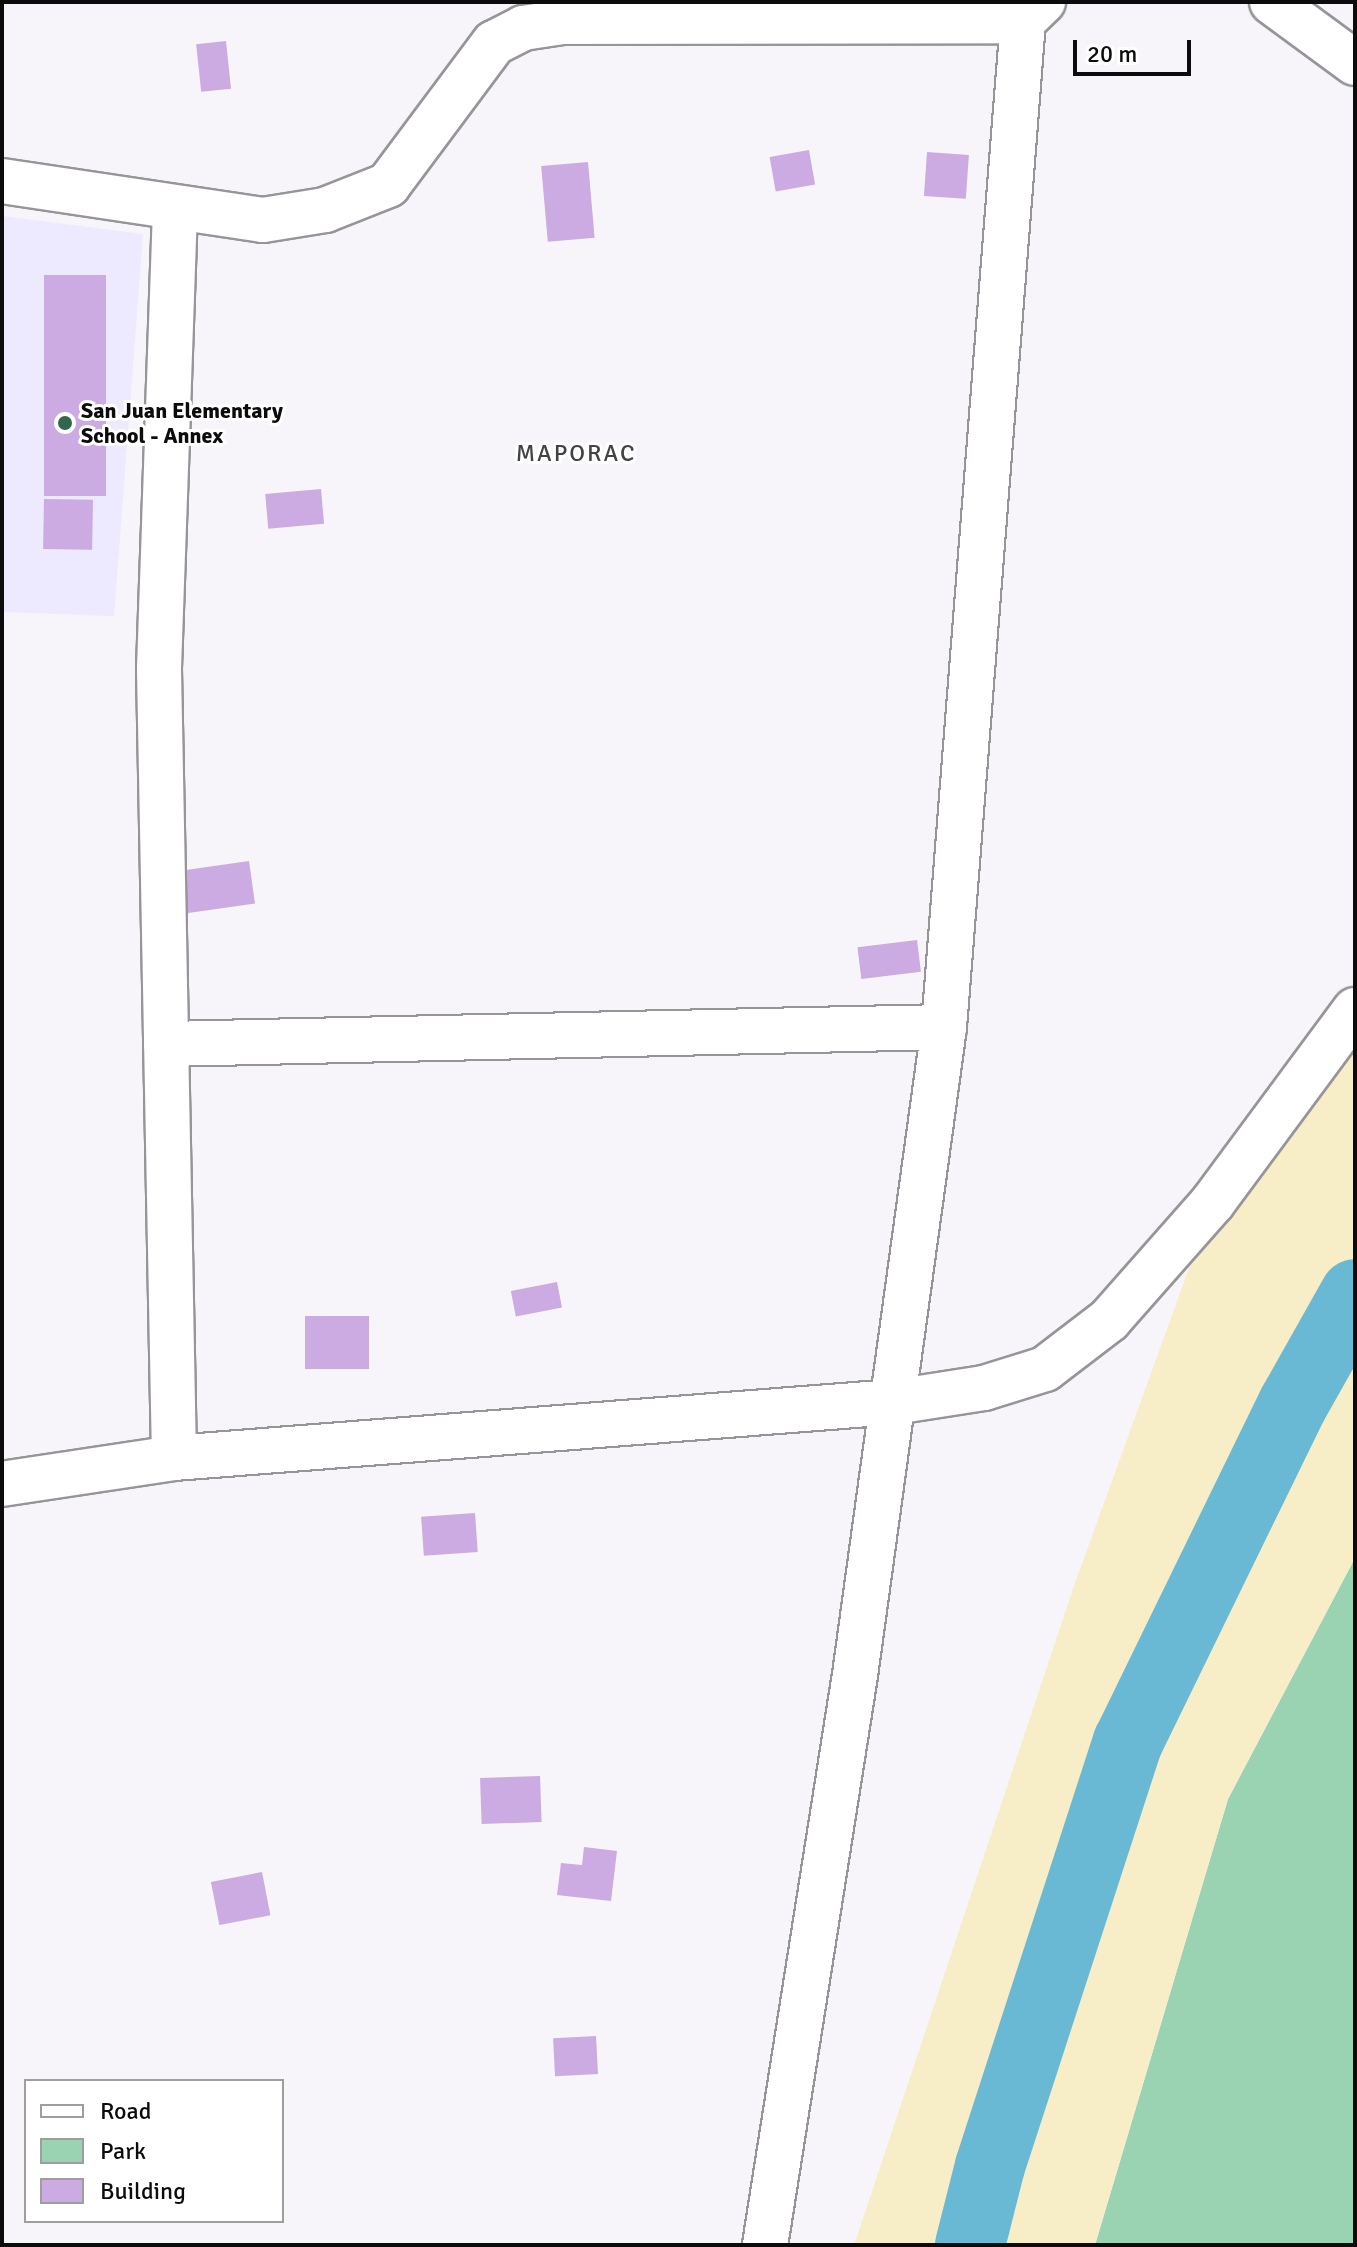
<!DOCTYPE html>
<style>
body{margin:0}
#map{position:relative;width:1357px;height:2247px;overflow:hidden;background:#f7f5f9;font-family:Signika,sans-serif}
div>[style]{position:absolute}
.education>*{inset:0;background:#ede9ff}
.green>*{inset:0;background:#99d3b1}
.sand>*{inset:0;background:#f7edc7}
.river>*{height:70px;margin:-35px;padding:0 35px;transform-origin:35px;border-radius:35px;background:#6ab9d4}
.building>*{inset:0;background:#ccaae2;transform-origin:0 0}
.roads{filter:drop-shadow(2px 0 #979599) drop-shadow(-2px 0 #979599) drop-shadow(0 2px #979599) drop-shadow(0 -2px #979599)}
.minor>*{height:44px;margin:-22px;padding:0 22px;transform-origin:22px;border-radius:22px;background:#fff}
.dots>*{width:22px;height:22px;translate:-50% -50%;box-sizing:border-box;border:4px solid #fff;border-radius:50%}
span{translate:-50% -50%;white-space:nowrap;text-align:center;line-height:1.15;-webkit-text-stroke:6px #fff;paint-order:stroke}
.poi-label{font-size:22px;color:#0d0c0d;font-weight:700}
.left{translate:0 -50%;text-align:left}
.neighbourhood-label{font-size:24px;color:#444245;letter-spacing:2px}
.frame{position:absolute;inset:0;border:4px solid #0d0c0d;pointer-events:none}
.legend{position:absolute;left:24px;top:2079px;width:260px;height:144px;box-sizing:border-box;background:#fff;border:2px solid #9e9e9e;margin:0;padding:10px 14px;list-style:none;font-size:24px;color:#0d0c0d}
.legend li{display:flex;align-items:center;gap:16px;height:40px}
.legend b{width:40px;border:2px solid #9e9e9e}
.scale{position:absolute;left:1073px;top:40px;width:118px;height:36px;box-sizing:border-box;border:4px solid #0d0c0d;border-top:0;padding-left:10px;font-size:24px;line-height:28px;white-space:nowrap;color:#0d0c0d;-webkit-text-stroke:6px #fff;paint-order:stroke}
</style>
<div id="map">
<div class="education">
<div style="clip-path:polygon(2px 216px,143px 234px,114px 616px,2px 612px)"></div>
</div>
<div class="green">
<div style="clip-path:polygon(1355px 1558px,1355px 2245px,1095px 2245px,1228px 1799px)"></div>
</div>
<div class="sand">
<div style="clip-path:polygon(1355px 1010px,1355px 1558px,1228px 1799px,1095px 2245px,854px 2245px,1075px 1583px,1213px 1202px)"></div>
</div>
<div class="river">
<div style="left:970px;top:2245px;width:81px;rotate:-75.8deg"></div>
<div style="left:990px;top:2166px;width:446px;rotate:-72deg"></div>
<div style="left:1128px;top:1742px;width:376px;rotate:-64deg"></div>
<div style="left:1293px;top:1404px;width:126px;rotate:-60.6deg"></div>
</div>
<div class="building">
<div style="left:226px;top:41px;width:48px;height:30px;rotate:84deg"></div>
<div style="left:809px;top:150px;width:35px;height:40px;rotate:80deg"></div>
<div style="left:927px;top:152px;width:42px;height:44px;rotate:4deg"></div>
<div style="left:588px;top:162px;width:76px;height:47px;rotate:85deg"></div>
<div style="left:44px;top:275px;width:62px;height:221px"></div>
<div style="left:321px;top:489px;width:35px;height:56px;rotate:85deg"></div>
<div style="left:44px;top:499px;width:49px;height:50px;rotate:1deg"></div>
<div style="left:249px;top:861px;width:43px;height:71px;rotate:82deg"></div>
<div style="left:917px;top:940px;width:32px;height:60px;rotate:83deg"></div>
<div style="left:557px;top:1282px;width:26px;height:47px;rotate:79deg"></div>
<div style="left:305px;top:1316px;width:64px;height:53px"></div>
<div style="left:475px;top:1513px;width:39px;height:54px;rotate:86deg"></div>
<div style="left:540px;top:1776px;width:46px;height:60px;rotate:88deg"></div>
<div style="clip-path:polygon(584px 1847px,617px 1851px,611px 1901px,557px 1895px,561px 1863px,582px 1865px)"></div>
<div style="left:262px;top:1872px;width:44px;height:52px;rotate:79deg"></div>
<div style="left:596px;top:2036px;width:38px;height:43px;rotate:87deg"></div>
</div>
<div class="roads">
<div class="minor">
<div style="left:1272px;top:2px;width:103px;rotate:36.3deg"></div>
<div style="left:2px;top:181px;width:264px;rotate:8.5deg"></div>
<div style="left:263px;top:220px;width:63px;rotate:-9.2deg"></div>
<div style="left:325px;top:210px;width:68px;rotate:-21.6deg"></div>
<div style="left:388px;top:185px;width:177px;rotate:-53.3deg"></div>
<div style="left:494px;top:43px;width:33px;rotate:-27deg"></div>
<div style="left:523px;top:28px;width:40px;rotate:-8.5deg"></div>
<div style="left:563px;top:22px;width:460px;rotate:-0.1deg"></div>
<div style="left:166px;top:1044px;width:778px;rotate:-1.25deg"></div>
<div style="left:174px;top:1458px;width:790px;rotate:-91.09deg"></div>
<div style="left:159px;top:668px;width:460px;rotate:-88deg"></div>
<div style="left:2px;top:1484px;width:174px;rotate:-8.6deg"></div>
<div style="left:174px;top:1458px;width:722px;rotate:-4.45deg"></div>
<div style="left:894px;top:1402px;width:91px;rotate:-8.8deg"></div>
<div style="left:984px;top:1388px;width:64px;rotate:-17.3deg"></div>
<div style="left:1045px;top:1369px;width:81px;rotate:-37.4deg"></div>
<div style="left:1109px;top:1320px;width:157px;rotate:-48.6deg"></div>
<div style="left:1213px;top:1202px;width:239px;rotate:-53.5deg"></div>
<div style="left:765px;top:2245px;width:577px;rotate:-81.03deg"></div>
<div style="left:855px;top:1675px;width:654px;rotate:-82.18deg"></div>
<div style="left:944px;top:1027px;width:1009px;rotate:-85.51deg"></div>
<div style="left:1023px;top:21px;width:28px;rotate:-44deg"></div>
</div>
</div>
<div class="dots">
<div style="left:65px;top:423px;background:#32674d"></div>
</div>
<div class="poi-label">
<span class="left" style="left:81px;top:423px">San Juan Elementary<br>School - Annex</span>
</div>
<div class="neighbourhood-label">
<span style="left:576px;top:454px">MAPORAC</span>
</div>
<div class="frame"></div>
<ul class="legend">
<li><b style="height:10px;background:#fff"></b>Road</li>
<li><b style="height:22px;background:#99d3b1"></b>Park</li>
<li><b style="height:22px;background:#ccaae2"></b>Building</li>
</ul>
<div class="scale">20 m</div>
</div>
